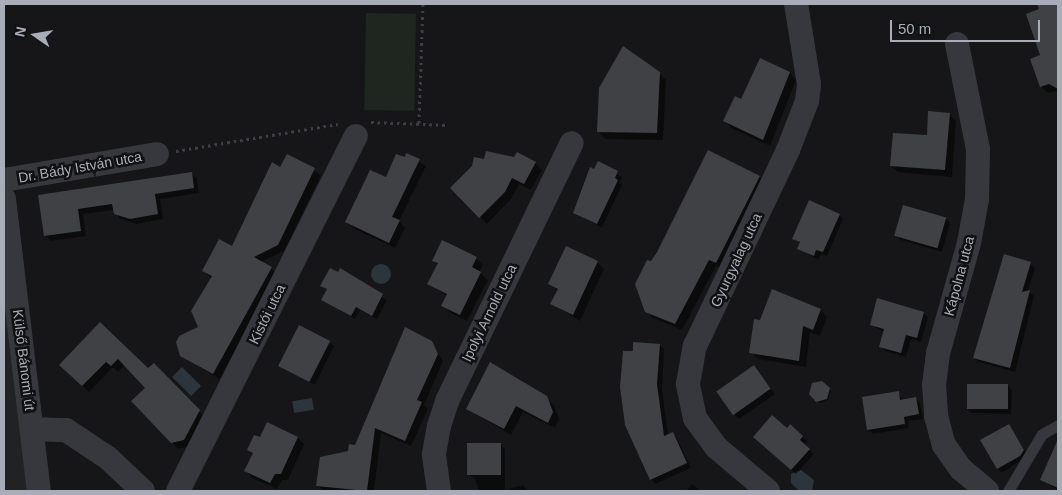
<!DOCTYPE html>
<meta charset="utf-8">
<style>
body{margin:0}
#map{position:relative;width:1062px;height:495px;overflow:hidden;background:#161618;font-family:Arial,sans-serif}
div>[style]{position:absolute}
.built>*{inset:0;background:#222225}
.green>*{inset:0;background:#1e261f;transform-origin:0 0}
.water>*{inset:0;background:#2c353c;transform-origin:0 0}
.round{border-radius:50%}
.shadow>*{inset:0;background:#0007}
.building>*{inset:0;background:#404145;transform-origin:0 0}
.path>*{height:3px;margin-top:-1.5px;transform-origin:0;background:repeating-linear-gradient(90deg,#3d3f44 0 2.5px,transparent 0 6.5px)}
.service>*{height:11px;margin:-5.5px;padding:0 5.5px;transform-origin:5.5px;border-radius:5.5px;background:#37383d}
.minor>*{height:24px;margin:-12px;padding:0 12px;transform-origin:12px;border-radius:12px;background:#37383d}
span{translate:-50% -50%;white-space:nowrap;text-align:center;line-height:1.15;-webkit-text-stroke:5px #111113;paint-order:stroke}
.street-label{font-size:14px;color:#a8adb8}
.frame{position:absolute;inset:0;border:5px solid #a8adb8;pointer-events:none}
.north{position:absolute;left:10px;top:10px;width:50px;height:50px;-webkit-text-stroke:4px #111113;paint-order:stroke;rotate:283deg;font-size:14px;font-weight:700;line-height:20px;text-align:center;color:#a8adb8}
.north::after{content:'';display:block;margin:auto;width:18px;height:22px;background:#a8adb8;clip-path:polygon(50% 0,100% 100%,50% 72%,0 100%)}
.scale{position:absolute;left:890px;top:20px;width:150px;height:22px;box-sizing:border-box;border:2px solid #a8adb8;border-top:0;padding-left:6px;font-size:15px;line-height:18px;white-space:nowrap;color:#a8adb8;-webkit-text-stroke:4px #111113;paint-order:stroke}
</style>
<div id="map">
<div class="built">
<div style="clip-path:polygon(4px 270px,33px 491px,4px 491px)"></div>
</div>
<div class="green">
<div style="left:366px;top:13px;width:50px;height:97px;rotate:1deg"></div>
</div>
<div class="water">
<div class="round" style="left:371px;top:264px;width:20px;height:20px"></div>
<div style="left:182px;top:367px;width:27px;height:14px;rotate:45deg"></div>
<div style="left:312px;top:398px;width:12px;height:20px;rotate:81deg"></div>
<div style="clip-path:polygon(801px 470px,814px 480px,812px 491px,799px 491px,791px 483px,791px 474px)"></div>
</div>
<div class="shadow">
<div style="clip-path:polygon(1039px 4px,1058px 4px,1058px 91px,1047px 93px,1041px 86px)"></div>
<div style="clip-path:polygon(659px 73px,666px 80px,663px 140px,605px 139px,599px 132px)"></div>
<div style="clip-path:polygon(790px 73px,796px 80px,770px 146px,731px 128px,725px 121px,741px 101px)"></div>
<div style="clip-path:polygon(949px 114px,956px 121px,952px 177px,898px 172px,891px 166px,928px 137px)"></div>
<div style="clip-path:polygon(708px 152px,760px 177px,766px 184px,723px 269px,716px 266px,682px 330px,653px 318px,646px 311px,651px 263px)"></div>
<div style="clip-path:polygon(287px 155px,321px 175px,284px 251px,261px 262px,278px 274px,219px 379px,182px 356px,199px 328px,212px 278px,203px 271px,233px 247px)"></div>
<div style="clip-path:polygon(407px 155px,426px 166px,399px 221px,405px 228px,395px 248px,353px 228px,347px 222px)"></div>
<div style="clip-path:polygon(485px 161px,535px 163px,542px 170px,531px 190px,519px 184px,511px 199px,487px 224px,451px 188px)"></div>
<div style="clip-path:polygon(598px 163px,622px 177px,619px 183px,622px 185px,602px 228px,574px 212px)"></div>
<div style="clip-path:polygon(191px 173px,197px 179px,199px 193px,160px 199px,163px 219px,136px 224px,120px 219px,114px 210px,83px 214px,86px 236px,51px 241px,45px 236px,40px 196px)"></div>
<div style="clip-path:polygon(839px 215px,843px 219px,827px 256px,821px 254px,818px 260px,799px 248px,801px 244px,793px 238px)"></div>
<div style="clip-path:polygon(945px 218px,950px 223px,942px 252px,901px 240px,896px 236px)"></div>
<div style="clip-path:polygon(567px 248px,597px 262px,604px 269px,580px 321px,552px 304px,558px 291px,550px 284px)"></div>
<div style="clip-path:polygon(1005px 256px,1031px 264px,1035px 268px,1028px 290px,1034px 296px,1015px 372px,979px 362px,974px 358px)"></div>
<div style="clip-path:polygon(476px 258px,483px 265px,479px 272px,488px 280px,467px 321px,449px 312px,443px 305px,447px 296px,429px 284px,438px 265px,434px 260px)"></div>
<div style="clip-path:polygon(358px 283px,387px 300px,377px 319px,360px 310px,355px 319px,322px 300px,327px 290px,322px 286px)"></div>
<div style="clip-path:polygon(820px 310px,827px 317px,820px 336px,810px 332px,806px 367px,758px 359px,751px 352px,761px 321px)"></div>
<div style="clip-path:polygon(923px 313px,928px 317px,921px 342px,911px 339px,906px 357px,885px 351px,881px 346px,885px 332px,871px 325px)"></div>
<div style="clip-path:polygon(100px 324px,148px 370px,154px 364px,205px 418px,191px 446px,178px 449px,172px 442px,147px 388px,125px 365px,118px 372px,113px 367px,89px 392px,61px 365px)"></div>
<div style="clip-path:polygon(329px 342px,334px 346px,315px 385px,280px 366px)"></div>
<div style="clip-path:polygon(431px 342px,443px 361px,424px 405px,428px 409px,411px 446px,381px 433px,374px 491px,323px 491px,318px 485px,356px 446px)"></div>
<div style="clip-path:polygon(660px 345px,664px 349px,662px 389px,668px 436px,673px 434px,677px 438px,691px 468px,655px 484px,651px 479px,634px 352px)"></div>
<div style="clip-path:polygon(491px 364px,520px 379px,554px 405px,559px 419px,555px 428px,523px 412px,511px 435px,467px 409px)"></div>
<div style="clip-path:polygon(754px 367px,775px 394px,739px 419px,734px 415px)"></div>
<div style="clip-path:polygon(822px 382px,831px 391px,828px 400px,820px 403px,810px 394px)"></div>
<div style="clip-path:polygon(1007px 385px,1012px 390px,1011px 414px,972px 413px,967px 409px)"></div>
<div style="clip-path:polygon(898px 393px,903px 401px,915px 399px,920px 403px,923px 419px,908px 421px,909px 428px,873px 434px,868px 430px)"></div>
<div style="clip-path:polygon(790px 426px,807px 441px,804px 445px,814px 454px,796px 474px,759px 441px)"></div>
<div style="clip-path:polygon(1009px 426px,1028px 455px,1002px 473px,998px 469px)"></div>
<div style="clip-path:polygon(298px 438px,304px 444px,288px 480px,282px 480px,277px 489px,252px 478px,246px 471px,253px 455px,249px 450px,260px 439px)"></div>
<div style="clip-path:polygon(500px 444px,505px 449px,505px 490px,523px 485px,528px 491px,479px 491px,475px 479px,468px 474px)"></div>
<div style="clip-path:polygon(1055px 450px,1058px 451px,1058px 490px,1044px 481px)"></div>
<div style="clip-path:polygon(692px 484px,701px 491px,686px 491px)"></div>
</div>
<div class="building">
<div style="clip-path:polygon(1037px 4px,1058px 4px,1058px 89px,1049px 84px,1040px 87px,1030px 59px,1040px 55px,1026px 14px,1039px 9px)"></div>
<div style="clip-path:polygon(623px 46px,660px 72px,657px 133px,597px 132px,599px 88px)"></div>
<div style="clip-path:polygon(760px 58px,790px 72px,763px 140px,723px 121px,735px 96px,741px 99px)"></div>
<div style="clip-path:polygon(928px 111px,950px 113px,945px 170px,890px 166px,893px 133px,927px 135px)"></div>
<div style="clip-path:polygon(708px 150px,760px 176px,716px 263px,709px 260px,675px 324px,645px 312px,635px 284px,647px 260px,651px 261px,657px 252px)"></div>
<div style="clip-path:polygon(486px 151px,514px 157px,517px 152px,536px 162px,524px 184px,512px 178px,505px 192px,479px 218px,450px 188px,472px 166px,474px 157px,484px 159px)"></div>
<div style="clip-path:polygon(406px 153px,420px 159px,392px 217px,400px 220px,389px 243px,345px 222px,370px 170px,386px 177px,396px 154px,405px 157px)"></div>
<div style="clip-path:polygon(287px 154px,315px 168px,278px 245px,254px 257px,272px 267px,213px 374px,180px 356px,176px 342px,179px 336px,198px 327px,191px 311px,212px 276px,202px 271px,219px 239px,232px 246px,272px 162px,280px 167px)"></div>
<div style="clip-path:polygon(598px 161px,618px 171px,615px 178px,618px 180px,597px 224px,573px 213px,590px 167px,594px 169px)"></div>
<div style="clip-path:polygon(192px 172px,194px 188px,155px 194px,158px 214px,130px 219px,114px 214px,112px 204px,78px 209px,81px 231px,44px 236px,38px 195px)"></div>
<div style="clip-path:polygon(809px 200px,840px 214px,823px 252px,816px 250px,814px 256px,797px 249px,800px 242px,792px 239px)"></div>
<div style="left:903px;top:205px;width:45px;height:32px;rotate:16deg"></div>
<div style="clip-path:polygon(442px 240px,477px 257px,472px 267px,481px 272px,460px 315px,441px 306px,447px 294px,427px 284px,438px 263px,432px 261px)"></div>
<div style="clip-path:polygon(566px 246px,598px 261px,573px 315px,550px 304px,558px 289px,548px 284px)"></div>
<div style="clip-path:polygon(1004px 254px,1031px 262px,1022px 292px,1030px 290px,1010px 368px,973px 358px)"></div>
<div style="clip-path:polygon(330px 268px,338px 272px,340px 268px,383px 294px,372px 316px,356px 307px,351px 316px,321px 300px,327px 289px,320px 286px)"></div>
<div style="clip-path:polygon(772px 289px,821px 309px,813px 330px,803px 326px,799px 361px,749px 353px,754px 319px,760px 320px)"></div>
<div style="clip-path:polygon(877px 298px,924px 312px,917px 338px,906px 335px,901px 353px,879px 347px,884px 329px,870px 325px)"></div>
<div style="clip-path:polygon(100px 322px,148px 368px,154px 363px,200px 410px,184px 440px,171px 443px,131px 401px,145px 388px,118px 359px,111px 366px,106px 362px,82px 386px,59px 365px)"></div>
<div style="left:299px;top:325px;width:35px;height:46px;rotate:27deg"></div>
<div style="clip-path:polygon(405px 327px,432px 341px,438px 354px,417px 400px,422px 402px,405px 441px,375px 428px,367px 491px,316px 486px,320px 457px,348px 451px,349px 444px,355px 445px)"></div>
<div style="clip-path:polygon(633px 342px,660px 344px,657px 384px,664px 436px,673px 432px,687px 463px,650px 480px,625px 425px,620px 387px,623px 351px,633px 351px)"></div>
<div style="clip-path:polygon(490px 362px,547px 396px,553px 412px,548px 423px,516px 406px,504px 429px,466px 409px)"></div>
<div style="left:754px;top:365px;width:29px;height:46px;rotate:55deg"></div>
<div style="clip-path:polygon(822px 381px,830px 388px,827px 399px,816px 402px,809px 394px,812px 383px)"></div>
<div style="left:967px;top:384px;width:41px;height:25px"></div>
<div style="clip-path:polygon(899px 391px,900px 400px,916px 397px,919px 414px,904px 417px,905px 424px,867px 430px,862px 397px)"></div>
<div style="clip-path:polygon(772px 415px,787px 428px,790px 424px,803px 436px,800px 440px,810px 449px,791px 470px,753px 437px)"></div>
<div style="clip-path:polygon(267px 422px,298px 437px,281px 474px,275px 474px,270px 483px,244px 471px,253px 453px,247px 450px,254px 435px,260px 437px)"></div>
<div style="clip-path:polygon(1009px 424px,1024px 450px,1020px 456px,997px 469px,980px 440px)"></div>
<div style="clip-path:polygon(1058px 439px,1058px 488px,1040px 480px)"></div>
<div style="left:467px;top:443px;width:34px;height:32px"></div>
</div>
<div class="path">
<div style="left:371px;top:122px;width:77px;rotate:2.2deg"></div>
<div style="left:419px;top:123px;width:119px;rotate:-88.1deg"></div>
<div style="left:176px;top:151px;width:164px;rotate:-9.5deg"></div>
</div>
<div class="service">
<div style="left:1008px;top:491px;width:66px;rotate:-59.2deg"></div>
<div style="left:1042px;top:434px;width:18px;rotate:-29deg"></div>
</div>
<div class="minor">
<div style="left:957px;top:44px;width:107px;rotate:78.7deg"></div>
<div style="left:978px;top:149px;width:50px;rotate:91.1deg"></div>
<div style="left:977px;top:199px;width:45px;rotate:100.3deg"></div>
<div style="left:969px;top:243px;width:114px;rotate:105.7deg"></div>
<div style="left:938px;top:353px;width:31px;rotate:97deg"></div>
<div style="left:934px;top:384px;width:32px;rotate:86deg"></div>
<div style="left:936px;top:416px;width:30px;rotate:75deg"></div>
<div style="left:944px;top:445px;width:29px;rotate:55deg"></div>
<div style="left:961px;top:469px;width:34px;rotate:40deg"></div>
<div style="left:4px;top:180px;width:155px;rotate:-9.6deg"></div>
<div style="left:4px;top:199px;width:294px;rotate:83.2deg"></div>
<div style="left:32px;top:429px;width:34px;rotate:2deg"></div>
<div style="left:66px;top:430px;width:50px;rotate:33.7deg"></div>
<div style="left:108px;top:458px;width:48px;rotate:43.3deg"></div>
<div style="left:178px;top:491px;width:397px;rotate:-63.4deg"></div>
<div style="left:439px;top:491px;width:37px;rotate:-98deg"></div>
<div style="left:434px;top:454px;width:28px;rotate:-80deg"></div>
<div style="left:439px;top:426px;width:28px;rotate:-72deg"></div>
<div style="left:448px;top:399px;width:284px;rotate:-64.2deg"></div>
<div style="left:768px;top:491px;width:68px;rotate:-139.8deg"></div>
<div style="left:716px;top:447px;width:36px;rotate:-126deg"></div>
<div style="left:695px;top:418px;width:35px;rotate:-102deg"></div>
<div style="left:688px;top:384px;width:39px;rotate:-80deg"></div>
<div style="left:695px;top:346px;width:217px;rotate:-64.6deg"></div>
<div style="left:788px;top:150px;width:53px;rotate:-68.8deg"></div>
<div style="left:807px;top:101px;width:17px;rotate:-83deg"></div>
<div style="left:809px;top:84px;width:81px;rotate:-99.2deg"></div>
</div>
<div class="street-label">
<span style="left:80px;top:167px;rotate:-10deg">Dr. Bády István utca</span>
<span style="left:736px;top:260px;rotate:-65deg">Gyurgyalag utca</span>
<span style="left:959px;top:276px;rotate:-75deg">Kápolna utca</span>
<span style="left:489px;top:313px;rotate:-64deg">Ipolyi Arnold utca</span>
<span style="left:267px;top:314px;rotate:-64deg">Kistói utca</span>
<span style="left:24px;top:360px;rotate:83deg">Külső Bánomi út</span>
</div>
<div class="frame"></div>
<div class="north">N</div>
<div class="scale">50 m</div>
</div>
